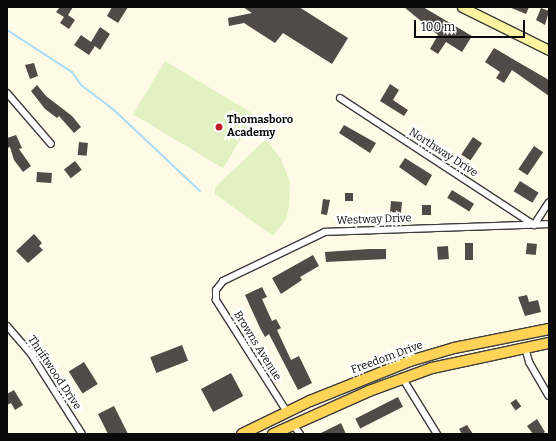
<!DOCTYPE html>
<style>
body{margin:0}
#map{position:relative;width:556px;height:441px;overflow:hidden;background:#fffae6;font-family:Bitter,serif}
div>[style]{position:absolute}
.pitch>*{inset:0;background:#e1f1c1;transform-origin:0 0}
.stream>*{height:2px;margin:-1px;padding:0 1px;transform-origin:1px;border-radius:1px;background:#a9dbf9}
.building>*{inset:0;background:#524a46;transform-origin:0 0}
.roads{filter:drop-shadow(1px 0 #3d3d3d) drop-shadow(-1px 0 #3d3d3d) drop-shadow(0 1px #3d3d3d) drop-shadow(0 -1px #3d3d3d)}
.street>*{height:6px;margin:-3px;padding:0 3px;transform-origin:3px;border-radius:3px;background:#fff}
.secondary>*{height:9px;margin:-4.5px;padding:0 4.5px;transform-origin:4.5px;border-radius:4.5px;background:#fff4a1}
.primary>*{height:10px;margin:-5px;padding:0 5px;transform-origin:5px;border-radius:5px;background:#ffd456}
.dots>*{width:11px;height:11px;translate:-50% -50%;box-sizing:border-box;border:2px solid #fff;border-radius:50%}
span{translate:-50% -50%;white-space:nowrap;text-align:center;line-height:1.15;-webkit-text-stroke:4px #fff;paint-order:stroke}
.poi-label{font-size:11px;color:#0a0a0a;font-weight:700}
.left{translate:0 -50%;text-align:left}
.street-label{font-size:11px;color:#0a0a0a}
.frame{position:absolute;inset:0;border:8px solid #0a0a0a;pointer-events:none}
.scale{position:absolute;left:414px;top:20px;width:111px;height:18px;box-sizing:border-box;border:2px solid #0a0a0a;border-top:0;padding-left:5px;font-size:12px;line-height:14px;white-space:nowrap;color:#0a0a0a;-webkit-text-stroke:3px #fff;paint-order:stroke}
</style>
<div id="map">
<div class="pitch">
<div style="left:165px;top:61px;width:105px;height:62px;rotate:31deg"></div>
<div style="clip-path:polygon(266px 139px,281px 159px,290px 182px,289px 206px,286px 219px,273px 236px,215px 194px,215px 187px)"></div>
</div>
<div class="stream">
<div style="left:7px;top:30px;width:77px;rotate:32.9deg"></div>
<div style="left:72px;top:72px;width:16px;rotate:55deg"></div>
<div style="left:81px;top:85px;width:41px;rotate:37.1deg"></div>
<div style="left:114px;top:110px;width:118px;rotate:43.3deg"></div>
</div>
<div class="building">
<div style="clip-path:polygon(60px 7px,73px 7px,68px 15px,75px 20px,69px 29px,60px 23px,64px 17px,56px 12px)"></div>
<div style="clip-path:polygon(112px 7px,128px 7px,118px 23px,107px 16px)"></div>
<div style="clip-path:polygon(243px 7px,299px 7px,348px 38px,332px 64px,283px 33px,275px 43px,244px 23px,229px 26px,228px 18px,252px 13px)"></div>
<div style="clip-path:polygon(404px 7px,423px 7px,472px 36px,462px 52px,446px 42px,438px 54px,430px 49px,438px 35px)"></div>
<div style="clip-path:polygon(509px 7px,529px 7px,526px 14px)"></div>
<div style="clip-path:polygon(541px 8px,549px 11px,545px 25px,536px 20px)"></div>
<div style="clip-path:polygon(100px 27px,110px 34px,100px 50px,95px 46px,89px 55px,74px 45px,81px 35px,91px 42px)"></div>
<div style="clip-path:polygon(494px 48px,549px 80px,549px 96px,512px 70px,504px 83px,496px 78px,500px 72px,485px 62px)"></div>
<div style="clip-path:polygon(34px 63px,38px 76px,30px 79px,25px 65px)"></div>
<div style="clip-path:polygon(390px 84px,399px 90px,393px 100px,408px 110px,404px 116px,380px 101px)"></div>
<div style="clip-path:polygon(37px 85px,46px 96px,72px 116px,81px 127px,74px 133px,59px 116px,57px 118px,45px 109px,31px 91px)"></div>
<div style="clip-path:polygon(344px 125px,376px 143px,370px 153px,339px 133px)"></div>
<div style="clip-path:polygon(16px 135px,22px 148px,19px 149px,31px 166px,23px 172px,14px 160px,10px 147px,7px 148px,7px 138px)"></div>
<div style="left:473px;top:137px;width:11px;height:21px;rotate:34deg"></div>
<div style="left:79px;top:142px;width:9px;height:13px;rotate:6deg"></div>
<div style="left:534px;top:146px;width:11px;height:28px;rotate:34deg"></div>
<div style="clip-path:polygon(405px 158px,432px 175px,426px 186px,399px 167px)"></div>
<div style="left:75px;top:161px;width:11px;height:14px;rotate:52deg"></div>
<div style="left:37px;top:172px;width:15px;height:10px;rotate:4deg"></div>
<div style="left:520px;top:181px;width:22px;height:12px;rotate:32deg"></div>
<div style="left:452px;top:190px;width:26px;height:9px;rotate:32deg"></div>
<div style="left:345px;top:193px;width:8px;height:8px"></div>
<div style="clip-path:polygon(323px 199px,330px 200px,327px 215px,321px 214px)"></div>
<div style="left:391px;top:201px;width:11px;height:11px;rotate:5deg"></div>
<div style="left:422px;top:205px;width:9px;height:10px"></div>
<div style="clip-path:polygon(34px 234px,42px 243px,39px 246px,43px 250px,28px 263px,16px 251px)"></div>
<div style="left:465px;top:243px;width:8px;height:17px"></div>
<div style="left:527px;top:243px;width:10px;height:11px;rotate:6deg"></div>
<div style="left:448px;top:246px;width:13px;height:11px;rotate:86deg"></div>
<div style="clip-path:polygon(369px 249px,386px 249px,386px 259px,326px 262px,325px 252px)"></div>
<div style="clip-path:polygon(313px 255px,319px 266px,300px 277px,302px 280px,281px 294px,272px 278px)"></div>
<div style="clip-path:polygon(262px 287px,267px 297px,262px 299px,272px 321px,276px 319px,281px 328px,277px 330px,291px 360px,299px 356px,312px 383px,298px 390px,269px 334px,265px 337px,260px 328px,245px 295px)"></div>
<div style="clip-path:polygon(527px 295px,529px 302px,538px 300px,541px 312px,525px 316px,518px 297px)"></div>
<div style="left:182px;top:345px;width:17px;height:34px;rotate:69deg"></div>
<div style="left:84px;top:362px;width:26px;height:18px;rotate:58deg"></div>
<div style="left:231px;top:373px;width:26px;height:34px;rotate:62deg"></div>
<div style="clip-path:polygon(14px 390px,23px 405px,15px 410px,11px 403px,7px 405px,7px 394px)"></div>
<div style="left:398px;top:397px;width:11px;height:48px;rotate:63deg"></div>
<div style="left:516px;top:399px;width:9px;height:7px;rotate:54deg"></div>
<div style="clip-path:polygon(114px 406px,128px 434px,108px 434px,98px 414px)"></div>
<div style="clip-path:polygon(537px 419px,545px 432px,542px 434px,533px 434px,527px 426px)"></div>
<div style="clip-path:polygon(341px 423px,346px 434px,319px 434px)"></div>
<div style="clip-path:polygon(467px 425px,473px 434px,462px 434px,459px 429px)"></div>
</div>
<div class="roads">
<div class="street">
<div style="left:7px;top:93px;width:67px;rotate:49.2deg"></div>
<div style="left:340px;top:98px;width:232px;rotate:33.2deg"></div>
<div style="left:534px;top:225px;width:27px;rotate:-57deg"></div>
<div style="left:7px;top:326px;width:37px;rotate:49deg"></div>
<div style="left:31px;top:354px;width:95px;rotate:57.5deg"></div>
<div style="left:525px;top:347px;width:16px;rotate:75deg"></div>
<div style="left:529px;top:362px;width:39px;rotate:60deg"></div>
<div style="left:403px;top:379px;width:65px;rotate:58.3deg"></div>
<div style="left:287px;top:412px;width:133px;rotate:-122.4deg"></div>
<div style="left:216px;top:300px;width:10px;rotate:-90deg"></div>
<div style="left:216px;top:290px;width:11px;rotate:-52deg"></div>
<div style="left:223px;top:281px;width:113px;rotate:-25.7deg"></div>
<div style="left:325px;top:232px;width:224px;rotate:-2deg"></div>
<div style="left:293px;top:425px;width:11px;rotate:52deg"></div>
</div>
<div class="secondary">
<div style="left:462px;top:7px;width:97px;rotate:26.3deg"></div>
</div>
<div class="primary">
<div style="left:242px;top:434px;width:76px;rotate:-25.9deg"></div>
<div style="left:310px;top:401px;width:108px;rotate:-21.8deg"></div>
<div style="left:410px;top:361px;width:46px;rotate:-16.5deg"></div>
<div style="left:454px;top:348px;width:97px;rotate:-11.3deg"></div>
<div style="left:273px;top:434px;width:105px;rotate:-24.1deg"></div>
<div style="left:369px;top:391px;width:67px;rotate:-20.1deg"></div>
<div style="left:432px;top:368px;width:120px;rotate:-12.1deg"></div>
</div>
</div>
<div class="dots">
<div style="left:219px;top:127px;background:#be1d27"></div>
</div>
<div class="poi-label">
<span class="left" style="left:227px;top:127px">Thomasboro<br>Academy</span>
</div>
<div class="street-label">
<span style="left:443px;top:153px;rotate:33deg">Northway Drive</span>
<span style="left:374px;top:220px;rotate:-2deg">Westway Drive</span>
<span style="left:257px;top:346px;rotate:58deg">Browns Avenue</span>
<span style="left:387px;top:358px;rotate:-20deg">Freedom Drive</span>
<span style="left:54px;top:373px;rotate:56deg">Thriftwood Drive</span>
</div>
<div class="frame"></div>
<div class="scale">100 m</div>
</div>
